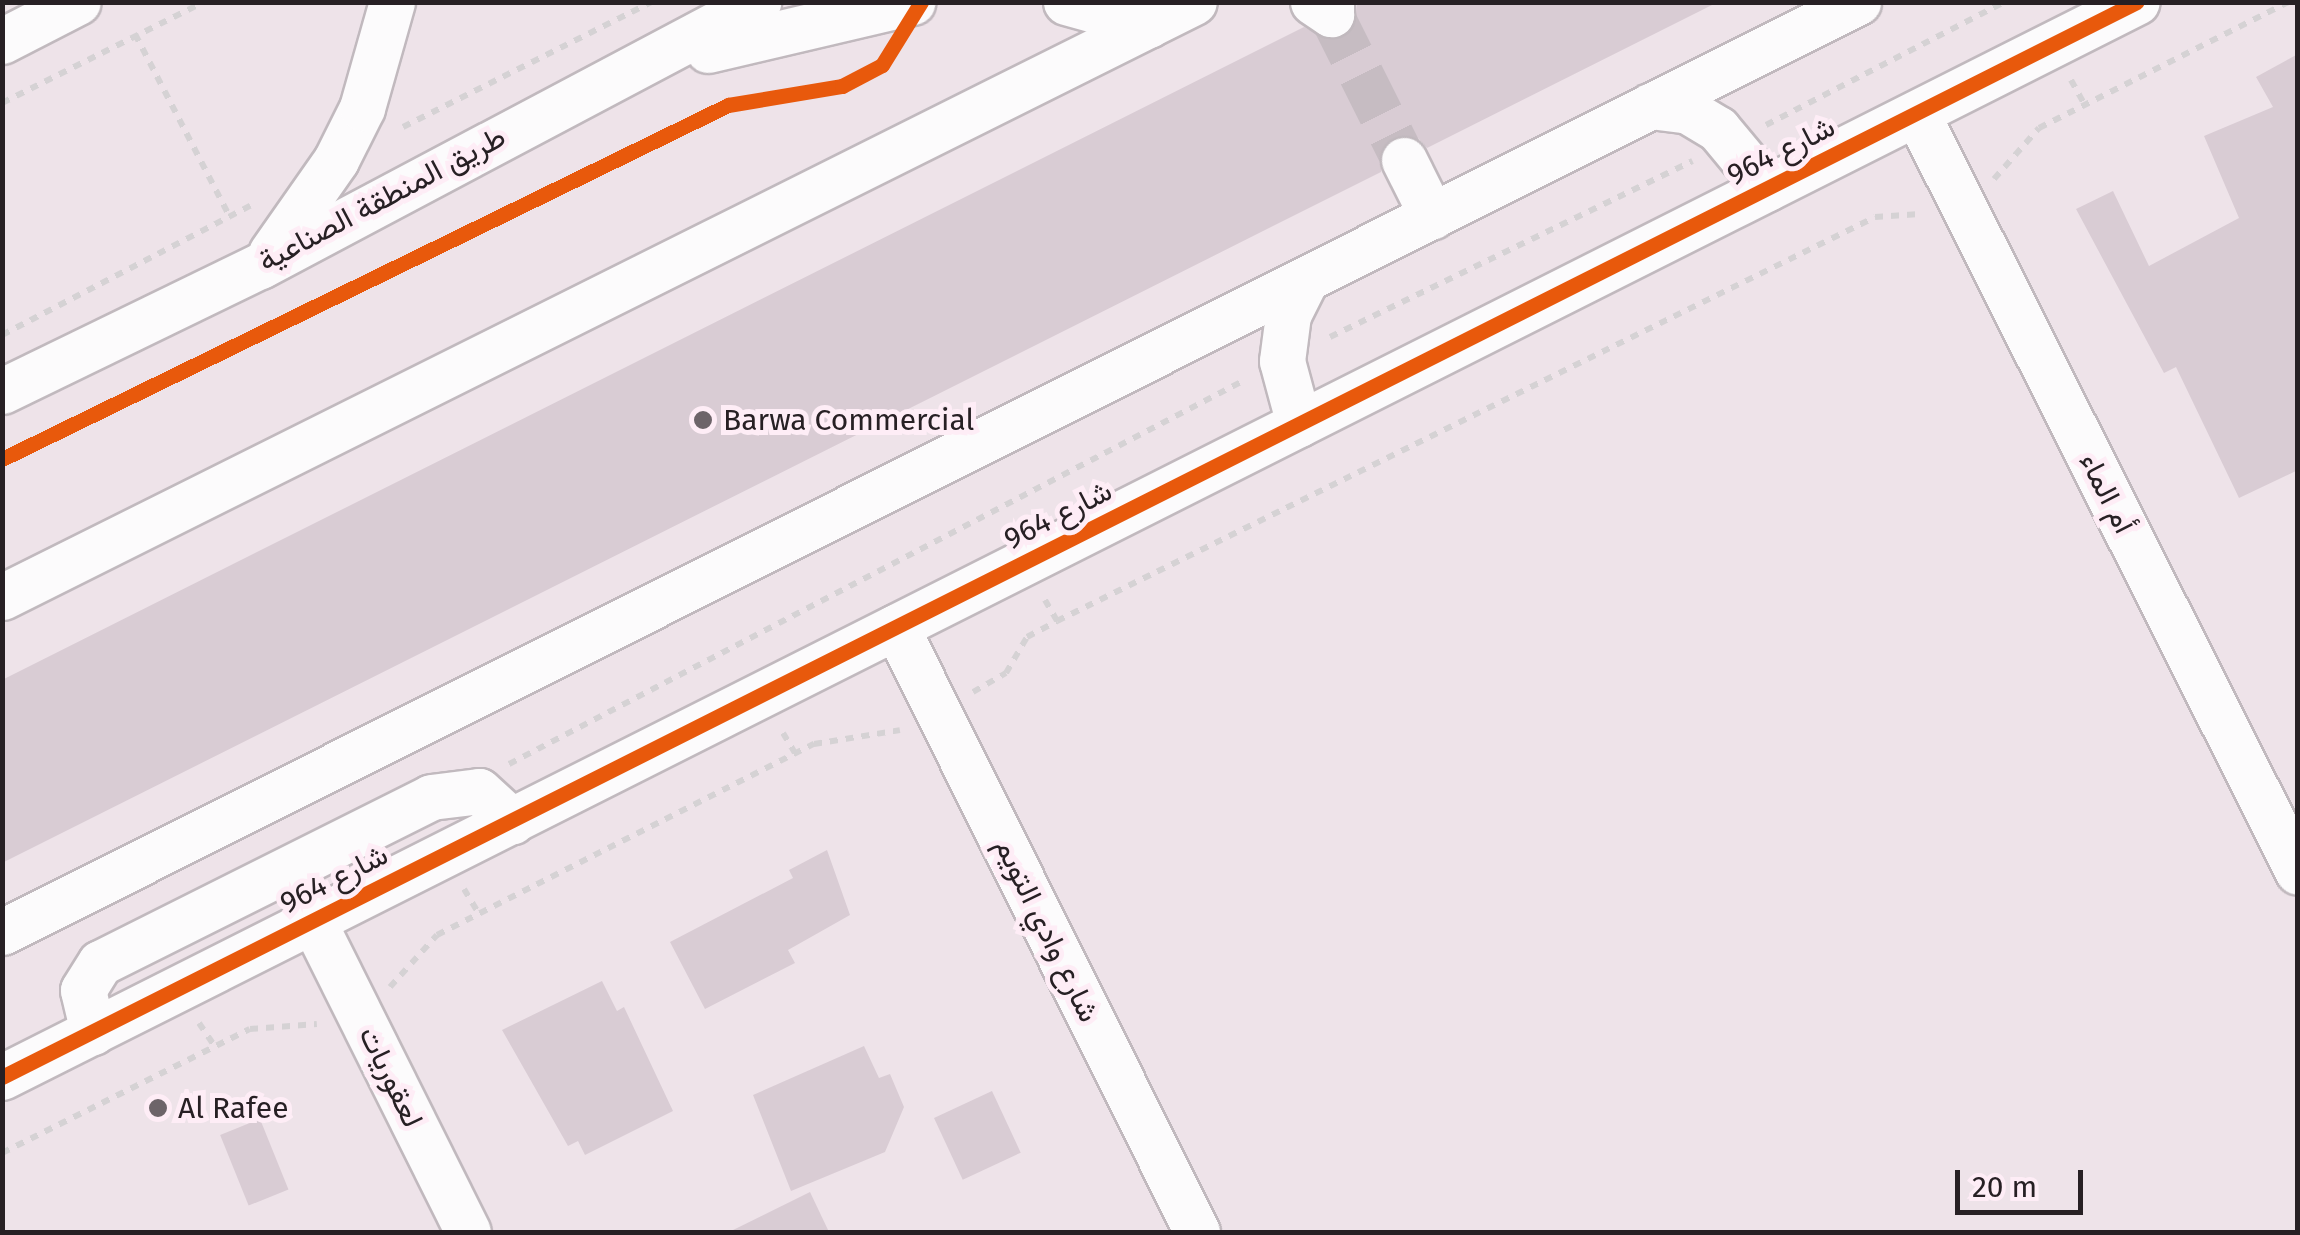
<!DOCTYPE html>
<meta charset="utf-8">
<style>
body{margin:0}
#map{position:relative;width:2300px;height:1235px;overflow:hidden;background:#eee3e9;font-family:"Fira Sans",Vazirmatn,sans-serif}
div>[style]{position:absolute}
.building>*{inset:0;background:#d9ccd4;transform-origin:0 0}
.minor-tunnel>*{height:45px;margin-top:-22.5px;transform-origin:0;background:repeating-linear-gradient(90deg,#c6bcc2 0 45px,transparent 0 67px)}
.path>*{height:6px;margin-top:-3px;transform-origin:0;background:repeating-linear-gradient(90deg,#d5d2d4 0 8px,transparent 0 16px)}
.roads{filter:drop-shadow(2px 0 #c1b9be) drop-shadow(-2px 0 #c1b9be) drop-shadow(0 2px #c1b9be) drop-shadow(0 -2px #c1b9be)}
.minor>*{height:45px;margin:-22.5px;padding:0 22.5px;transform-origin:22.5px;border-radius:22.5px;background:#fcfbfc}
.cycleway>*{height:15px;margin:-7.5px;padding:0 7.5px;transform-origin:7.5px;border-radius:7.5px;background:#e8590c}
.dots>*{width:28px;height:28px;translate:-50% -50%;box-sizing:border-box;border:5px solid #feedf6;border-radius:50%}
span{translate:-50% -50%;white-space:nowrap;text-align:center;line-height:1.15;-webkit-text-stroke:10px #feedf6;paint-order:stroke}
.street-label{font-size:30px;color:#272024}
.poi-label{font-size:30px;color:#272024}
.left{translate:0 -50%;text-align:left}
.frame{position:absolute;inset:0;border:5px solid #272024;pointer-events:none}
.scale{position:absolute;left:1955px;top:1170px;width:128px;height:45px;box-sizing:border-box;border:5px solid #272024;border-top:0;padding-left:12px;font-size:30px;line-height:35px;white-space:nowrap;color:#272024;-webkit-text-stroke:8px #feedf6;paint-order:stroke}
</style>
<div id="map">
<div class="building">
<div style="clip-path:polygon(1357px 2px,1718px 2px,1427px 148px,1418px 138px,1393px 136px,1382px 146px,1381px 172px,2px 863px,2px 680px,1304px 27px,1329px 40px,1342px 38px,1354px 27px)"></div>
<div style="clip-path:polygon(2298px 54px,2298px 470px,2239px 498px,2176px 367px,2164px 373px,2076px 209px,2113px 191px,2149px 266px,2239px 218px,2204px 136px,2273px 107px,2256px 77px)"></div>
<div style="clip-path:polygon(827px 850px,850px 915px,788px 950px,795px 963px,705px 1009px,670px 942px,793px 878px,789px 870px)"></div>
<div style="clip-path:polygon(602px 981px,617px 1011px,624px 1007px,673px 1111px,585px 1155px,578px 1141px,568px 1146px,502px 1030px)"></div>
<div style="clip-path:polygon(864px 1046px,879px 1078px,890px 1074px,904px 1107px,885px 1152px,791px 1191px,753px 1095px)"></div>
<div style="left:992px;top:1091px;width:68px;height:64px;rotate:65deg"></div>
<div style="left:260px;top:1119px;width:76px;height:43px;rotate:68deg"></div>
<div style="clip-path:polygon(810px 1192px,829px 1232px,729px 1232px)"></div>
</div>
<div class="minor-tunnel">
<div style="left:1331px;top:14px;width:163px;rotate:63.4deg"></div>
</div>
<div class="path">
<div style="left:135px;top:34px;width:206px;rotate:62.6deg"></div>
<div style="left:2071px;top:80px;width:29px;rotate:61deg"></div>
<div style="left:2px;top:103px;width:226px;rotate:-26.6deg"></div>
<div style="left:1766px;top:125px;width:268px;rotate:-27.3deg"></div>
<div style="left:403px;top:127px;width:278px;rotate:-26.7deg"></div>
<div style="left:1994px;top:179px;width:68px;rotate:-48.6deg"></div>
<div style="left:2039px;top:128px;width:279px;rotate:-26.8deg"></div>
<div style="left:2px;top:335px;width:280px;rotate:-27.5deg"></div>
<div style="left:1330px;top:337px;width:403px;rotate:-25.9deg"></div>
<div style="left:1045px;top:600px;width:24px;rotate:60deg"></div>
<div style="left:973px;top:692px;width:38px;rotate:-30deg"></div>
<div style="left:1006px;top:673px;width:42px;rotate:-59.7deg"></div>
<div style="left:1027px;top:637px;width:34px;rotate:-28deg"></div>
<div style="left:1057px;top:621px;width:912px;rotate:-26.28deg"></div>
<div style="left:1875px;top:217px;width:45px;rotate:-3.8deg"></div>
<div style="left:783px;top:733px;width:23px;rotate:59deg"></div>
<div style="left:509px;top:764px;width:828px;rotate:-27.56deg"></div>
<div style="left:464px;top:889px;width:29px;rotate:59deg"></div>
<div style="left:390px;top:987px;width:70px;rotate:-47.9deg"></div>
<div style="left:437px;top:935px;width:423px;rotate:-26.9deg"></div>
<div style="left:814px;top:744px;width:87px;rotate:-9.2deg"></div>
<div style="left:199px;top:1023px;width:29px;rotate:56deg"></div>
<div style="left:2px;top:1153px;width:277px;rotate:-26.6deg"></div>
<div style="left:250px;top:1029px;width:67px;rotate:-4.3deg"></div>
</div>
<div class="roads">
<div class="minor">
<div style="left:1066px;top:2px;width:86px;rotate:15.5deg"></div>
<div style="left:1313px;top:2px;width:22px;rotate:34deg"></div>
<div style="left:1331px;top:14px;width:12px;rotate:-90deg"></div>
<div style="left:2px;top:41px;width:85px;rotate:-27.2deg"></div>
<div style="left:708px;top:50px;width:210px;rotate:-13.2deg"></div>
<div style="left:1650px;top:106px;width:38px;rotate:7deg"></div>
<div style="left:1688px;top:111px;width:35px;rotate:31deg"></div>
<div style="left:1718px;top:129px;width:77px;rotate:50.3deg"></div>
<div style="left:1917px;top:114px;width:848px;rotate:63.31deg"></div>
<div style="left:1404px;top:160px;width:63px;rotate:63.4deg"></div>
<div style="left:271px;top:253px;width:113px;rotate:-55deg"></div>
<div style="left:336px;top:160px;width:58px;rotate:-63.4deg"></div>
<div style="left:362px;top:108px;width:110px;rotate:-74.2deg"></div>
<div style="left:2px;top:391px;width:287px;rotate:-25.9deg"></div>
<div style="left:260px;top:266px;width:564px;rotate:-27.93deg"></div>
<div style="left:1299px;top:424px;width:65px;rotate:-105.1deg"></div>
<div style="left:1282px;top:361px;width:46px;rotate:-82.6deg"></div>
<div style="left:1288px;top:315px;width:40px;rotate:-63.4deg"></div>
<div style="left:2px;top:597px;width:1332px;rotate:-26.53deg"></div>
<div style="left:896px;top:627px;width:676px;rotate:63.55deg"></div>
<div style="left:313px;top:921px;width:347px;rotate:63.5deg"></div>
<div style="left:2px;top:932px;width:2076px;rotate:-26.61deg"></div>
<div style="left:93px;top:1032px;width:43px;rotate:-103.4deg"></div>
<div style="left:83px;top:990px;width:32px;rotate:-58deg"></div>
<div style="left:100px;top:963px;width:370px;rotate:-26.6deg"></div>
<div style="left:431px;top:797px;width:48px;rotate:-7.1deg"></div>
<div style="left:479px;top:791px;width:45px;rotate:42.3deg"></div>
<div style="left:2px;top:1077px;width:2390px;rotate:-26.73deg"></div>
</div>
</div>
<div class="cycleway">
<div style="left:2px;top:459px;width:808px;rotate:-25.99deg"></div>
<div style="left:728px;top:105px;width:116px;rotate:-9.5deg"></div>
<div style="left:842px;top:86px;width:45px;rotate:-27.7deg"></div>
<div style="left:882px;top:65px;width:74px;rotate:-58.2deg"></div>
<div style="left:2px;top:1077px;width:2390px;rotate:-26.73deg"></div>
</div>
<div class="dots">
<div style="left:703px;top:420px;background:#6d6469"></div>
<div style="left:158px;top:1108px;background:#6d6469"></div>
</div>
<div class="street-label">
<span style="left:1781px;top:151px;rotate:-27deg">شارع 964</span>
<span style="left:382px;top:199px;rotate:-28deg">طريق المنطقة الصناعية</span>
<span style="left:2107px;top:493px;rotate:63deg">أم الماء</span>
<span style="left:1058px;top:515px;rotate:-27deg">شارع 964</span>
<span style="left:334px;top:879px;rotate:-27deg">شارع 964</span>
<span style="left:1047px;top:930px;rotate:64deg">شارع وادي التويم</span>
<span style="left:391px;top:1077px;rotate:64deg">لعقوريات</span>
</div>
<div class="poi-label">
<span class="left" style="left:723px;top:420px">Barwa Commercial</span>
<span class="left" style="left:178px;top:1108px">Al Rafee</span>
</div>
<div class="frame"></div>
<div class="scale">20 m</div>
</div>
